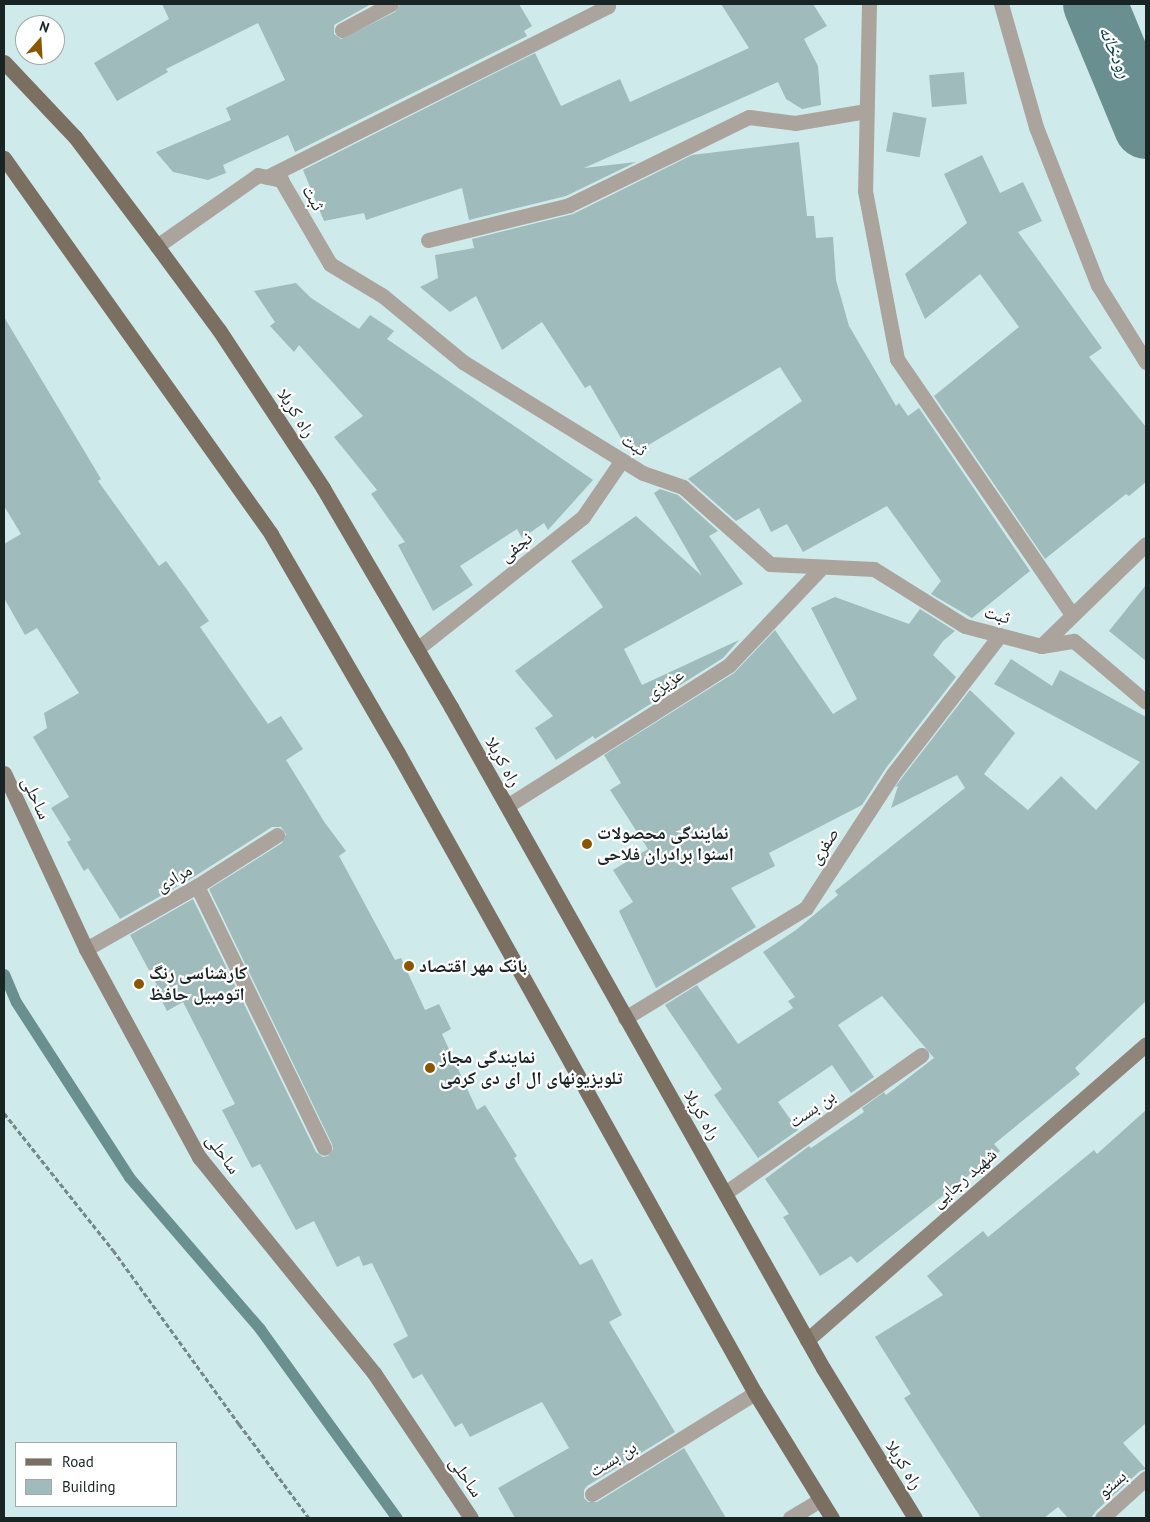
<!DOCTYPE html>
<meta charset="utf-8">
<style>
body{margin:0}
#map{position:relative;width:1150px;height:1522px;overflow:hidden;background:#ceeaeb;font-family:"PT Sans","Noto Naskh Arabic",sans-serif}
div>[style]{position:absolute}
.stream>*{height:11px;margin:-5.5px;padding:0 5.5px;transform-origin:5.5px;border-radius:5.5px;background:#698f90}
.river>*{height:64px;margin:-32px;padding:0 32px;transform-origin:32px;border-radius:32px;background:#698f90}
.building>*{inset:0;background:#9fbbbb;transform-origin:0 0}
.path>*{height:3px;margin-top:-1.5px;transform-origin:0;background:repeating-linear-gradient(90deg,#758889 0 5px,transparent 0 7.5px)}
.lane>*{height:15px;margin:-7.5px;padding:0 7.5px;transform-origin:7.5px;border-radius:7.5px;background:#aba49c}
.street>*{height:15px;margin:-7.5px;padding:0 7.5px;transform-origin:7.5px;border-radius:7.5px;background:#aba49c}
.secondary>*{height:15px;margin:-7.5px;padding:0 7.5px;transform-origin:7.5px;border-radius:7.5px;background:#8f857a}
.primary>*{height:15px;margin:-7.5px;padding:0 7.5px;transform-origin:7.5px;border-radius:7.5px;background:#7b6f62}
.dots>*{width:14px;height:14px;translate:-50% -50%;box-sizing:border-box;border:2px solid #fff;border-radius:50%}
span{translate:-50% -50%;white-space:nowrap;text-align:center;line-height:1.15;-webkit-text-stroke:4.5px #fff;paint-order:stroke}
.street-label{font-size:18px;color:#192424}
.poi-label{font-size:18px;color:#192424;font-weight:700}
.left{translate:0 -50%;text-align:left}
.water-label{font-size:19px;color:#084749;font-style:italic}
.frame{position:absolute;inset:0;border:5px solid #192424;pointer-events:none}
.legend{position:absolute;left:15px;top:1442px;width:162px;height:65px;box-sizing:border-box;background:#fff;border:1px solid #a3a7a7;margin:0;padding:6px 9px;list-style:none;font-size:15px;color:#192424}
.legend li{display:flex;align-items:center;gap:10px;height:25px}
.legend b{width:25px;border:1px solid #a3a7a7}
.north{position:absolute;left:15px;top:15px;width:50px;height:50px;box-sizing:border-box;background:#fff;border:1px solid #a3a7a7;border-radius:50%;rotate:19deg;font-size:14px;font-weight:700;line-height:20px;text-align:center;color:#192424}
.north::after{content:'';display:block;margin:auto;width:18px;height:22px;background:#8a5700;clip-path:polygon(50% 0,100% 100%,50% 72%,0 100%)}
</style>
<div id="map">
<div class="stream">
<div style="left:4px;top:974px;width:30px;rotate:67deg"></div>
<div style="left:16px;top:1002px;width:208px;rotate:57.1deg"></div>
<div style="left:129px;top:1177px;width:201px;rotate:49.2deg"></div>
<div style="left:260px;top:1329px;width:233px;rotate:54.1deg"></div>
</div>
<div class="river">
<div style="left:1095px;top:4px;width:133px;rotate:67.5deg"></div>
</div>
<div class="building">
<div style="clip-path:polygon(162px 4px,371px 4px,334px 25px,334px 34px,341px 39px,395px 12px,400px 4px,519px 4px,532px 26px,524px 31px,527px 36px,295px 152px,288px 135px,223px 165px,226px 173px,208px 180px,173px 172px,156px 152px,231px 120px,226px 108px,285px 80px,258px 23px,166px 69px,168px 72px,117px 101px,94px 63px,169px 19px)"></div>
<div style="clip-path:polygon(721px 4px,813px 4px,827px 26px,804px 39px,818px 66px,821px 105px,802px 109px,786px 99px,778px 82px,584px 168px,636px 162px,566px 196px,469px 220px,462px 188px,366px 220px,364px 213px,324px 221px,303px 170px,535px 53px,561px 106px,620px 79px,630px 102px,749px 48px)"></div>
<div style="left:964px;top:72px;width:32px;height:35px;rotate:85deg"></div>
<div style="left:893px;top:112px;width:34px;height:40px;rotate:10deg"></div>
<div style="clip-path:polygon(799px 142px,807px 216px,814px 216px,816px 238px,833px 237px,836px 280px,849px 326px,896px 406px,899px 403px,908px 416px,919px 408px,1030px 571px,972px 618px,931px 594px,941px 581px,887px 506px,803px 552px,787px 524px,771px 532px,759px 508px,736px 521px,688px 479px,802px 401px,780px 367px,640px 450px,628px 450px,590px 385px,585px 388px,542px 322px,502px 350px,476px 296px,450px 312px,420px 287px,438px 278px,435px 255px,474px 248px,472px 239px,573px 214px,692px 155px)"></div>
<div style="clip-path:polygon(982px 155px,1000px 193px,1023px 182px,1042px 221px,1018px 232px,1102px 348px,1089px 357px,1146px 427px,1146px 482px,1129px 496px,1126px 494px,1045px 559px,934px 396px,1019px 327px,980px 274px,925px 319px,905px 274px,967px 223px,944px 174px)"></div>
<div style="clip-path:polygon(296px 283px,311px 298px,359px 329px,370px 315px,394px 331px,387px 339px,593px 480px,548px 530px,544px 523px,522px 538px,517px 529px,460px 566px,473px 585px,433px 611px,398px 545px,405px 542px,371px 494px,377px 490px,334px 437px,363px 416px,299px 345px,294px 352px,270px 326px,275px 322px,254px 291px)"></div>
<div style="clip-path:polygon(4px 317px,101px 479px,98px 481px,159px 566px,166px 561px,188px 591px,209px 621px,200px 627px,268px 724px,281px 716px,303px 749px,286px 760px,325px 823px,346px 851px,339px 856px,395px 960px,401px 958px,425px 1010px,439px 1004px,451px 1029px,442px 1034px,477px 1110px,485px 1105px,517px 1156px,514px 1158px,580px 1265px,592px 1259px,622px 1315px,609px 1322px,675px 1432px,587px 1486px,584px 1490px,584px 1498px,588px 1502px,597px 1502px,684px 1448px,726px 1518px,515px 1518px,498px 1488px,569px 1448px,542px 1402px,470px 1437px,462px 1423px,455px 1427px,422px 1374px,413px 1379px,393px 1344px,408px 1336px,372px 1263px,363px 1266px,359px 1256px,337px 1267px,314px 1221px,296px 1230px,260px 1164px,252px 1168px,222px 1110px,235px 1104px,183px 1002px,167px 1011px,154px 986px,157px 985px,130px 935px,193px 899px,316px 1152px,323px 1157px,328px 1156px,333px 1149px,332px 1144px,209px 889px,282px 843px,286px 834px,281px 827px,272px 827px,192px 878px,120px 919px,88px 868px,84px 871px,67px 842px,71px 840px,51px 808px,69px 797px,33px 737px,47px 728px,44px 713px,79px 693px,37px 628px,25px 635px,4px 598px,4px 544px,21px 534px,4px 506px)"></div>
<div style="clip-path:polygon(660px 489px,678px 495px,718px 531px,709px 536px,743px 584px,624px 649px,642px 685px,739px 640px,723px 658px,595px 739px,593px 736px,556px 760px,535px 728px,553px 716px,515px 671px,603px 607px,571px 561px,636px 516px,702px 576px,654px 493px)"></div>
<div style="clip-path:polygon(1146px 585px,1146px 661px,1109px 631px)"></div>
<div style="clip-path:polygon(835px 597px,909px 624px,920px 609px,955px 631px,943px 641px,933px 655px,956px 677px,886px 768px,862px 805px,769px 853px,775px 866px,731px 888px,756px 927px,656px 988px,619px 911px,633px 902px,613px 870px,648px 849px,610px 790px,621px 783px,604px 755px,734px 673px,775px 630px,833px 714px,857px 699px,811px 608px)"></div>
<div style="clip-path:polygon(1011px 659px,1052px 686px,1060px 670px,1146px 717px,1146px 1001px,1075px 1068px,1080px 1074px,994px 1144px,1000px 1151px,857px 1263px,851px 1256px,820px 1276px,783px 1217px,789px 1214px,765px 1179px,809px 1146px,811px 1148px,864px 1112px,862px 1108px,884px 1092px,886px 1095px,934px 1058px,882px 996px,838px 1025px,874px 1077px,851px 1093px,832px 1065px,778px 1102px,798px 1130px,758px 1158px,714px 1095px,722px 1089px,665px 1005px,697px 985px,738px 1044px,793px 1008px,788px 1001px,795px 997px,763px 952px,796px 930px,838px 895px,835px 891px,965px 788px,957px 775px,891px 808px,898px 786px,895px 787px,901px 779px,970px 690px,1015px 733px,984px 774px,1028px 810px,1061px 776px,1096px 810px,1140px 762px,994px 684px)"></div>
<div style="clip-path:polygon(1146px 1110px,1146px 1423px,1123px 1443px,1146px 1469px,1140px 1471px,1096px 1511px,1091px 1518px,1068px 1518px,1058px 1507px,1044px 1518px,981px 1518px,904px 1398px,911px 1394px,875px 1337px,943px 1295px,927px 1276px,983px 1231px,988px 1237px,1094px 1150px,1097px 1154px)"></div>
</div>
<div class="path">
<div style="left:4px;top:1113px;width:175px;rotate:51.5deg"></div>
<div style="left:113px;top:1250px;width:215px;rotate:54.1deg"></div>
<div style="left:239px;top:1424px;width:117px;rotate:53.3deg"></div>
</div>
<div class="lane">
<div style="left:592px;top:1494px;width:192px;rotate:-31.8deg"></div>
</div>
<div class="street">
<div style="left:869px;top:4px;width:187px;rotate:91.2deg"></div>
<div style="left:865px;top:191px;width:171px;rotate:79.2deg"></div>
<div style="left:897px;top:359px;width:310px;rotate:55.6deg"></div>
<div style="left:1001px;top:4px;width:128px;rotate:74.1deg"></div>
<div style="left:1036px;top:127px;width:170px;rotate:68.6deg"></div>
<div style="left:1098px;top:285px;width:91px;rotate:58.1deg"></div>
<div style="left:342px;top:30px;width:55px;rotate:-28deg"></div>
<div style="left:267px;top:177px;width:381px;rotate:-26.6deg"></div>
<div style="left:608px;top:6px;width:2px;rotate:-90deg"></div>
<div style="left:428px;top:240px;width:145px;rotate:-13.9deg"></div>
<div style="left:569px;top:205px;width:200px;rotate:-26.1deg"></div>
<div style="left:749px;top:117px;width:46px;rotate:7.4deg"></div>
<div style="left:795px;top:123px;width:72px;rotate:-9.6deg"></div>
<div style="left:157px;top:246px;width:123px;rotate:-35.1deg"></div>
<div style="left:258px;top:175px;width:24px;rotate:12deg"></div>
<div style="left:281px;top:180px;width:97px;rotate:59.7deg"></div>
<div style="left:330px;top:264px;width:62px;rotate:31.1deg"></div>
<div style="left:383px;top:296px;width:104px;rotate:39.5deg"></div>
<div style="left:463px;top:362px;width:211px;rotate:31.7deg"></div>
<div style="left:643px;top:473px;width:42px;rotate:19.3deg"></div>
<div style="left:683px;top:487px;width:116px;rotate:41.5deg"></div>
<div style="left:770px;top:564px;width:104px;rotate:2.8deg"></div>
<div style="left:874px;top:569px;width:107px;rotate:32.1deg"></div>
<div style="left:965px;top:626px;width:79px;rotate:14.7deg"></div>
<div style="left:1041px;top:646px;width:33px;rotate:-9deg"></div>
<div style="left:1074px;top:641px;width:94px;rotate:40.3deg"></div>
<div style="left:1041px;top:646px;width:146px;rotate:-44.2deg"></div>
<div style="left:417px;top:649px;width:212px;rotate:-38.5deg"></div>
<div style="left:583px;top:517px;width:69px;rotate:-55.6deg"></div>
<div style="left:507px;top:806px;width:263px;rotate:-32.4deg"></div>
<div style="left:729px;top:665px;width:135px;rotate:-46.5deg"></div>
<div style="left:197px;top:886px;width:291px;rotate:64.1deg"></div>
<div style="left:86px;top:949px;width:128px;rotate:-29.6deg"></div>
<div style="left:197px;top:886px;width:95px;rotate:-32.5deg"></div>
<div style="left:625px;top:1018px;width:212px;rotate:-31.3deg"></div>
<div style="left:806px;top:908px;width:160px;rotate:-57deg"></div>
<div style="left:893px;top:774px;width:175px;rotate:-52.4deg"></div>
<div style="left:725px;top:1193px;width:240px;rotate:-35.1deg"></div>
<div style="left:790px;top:1518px;width:35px;rotate:-31deg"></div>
<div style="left:1102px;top:1518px;width:59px;rotate:-42.3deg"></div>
</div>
<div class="secondary">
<div style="left:4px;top:773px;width:194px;rotate:65deg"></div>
<div style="left:86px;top:949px;width:237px;rotate:61.5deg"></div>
<div style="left:199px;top:1157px;width:278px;rotate:51deg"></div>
<div style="left:374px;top:1373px;width:174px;rotate:56.2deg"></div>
<div style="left:807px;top:1340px;width:450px;rotate:-41.1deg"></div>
</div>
<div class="primary">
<div style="left:4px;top:62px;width:103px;rotate:46.6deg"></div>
<div style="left:75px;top:137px;width:136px;rotate:53deg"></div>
<div style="left:157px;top:246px;width:104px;rotate:53.6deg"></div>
<div style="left:219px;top:330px;width:189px;rotate:56.6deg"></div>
<div style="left:323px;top:488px;width:254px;rotate:59.7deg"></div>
<div style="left:451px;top:707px;width:758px;rotate:60.63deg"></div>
<div style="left:823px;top:1368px;width:176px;rotate:58.5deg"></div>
<div style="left:4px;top:158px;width:461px;rotate:54.6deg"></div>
<div style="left:271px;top:534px;width:253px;rotate:59.9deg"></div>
<div style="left:398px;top:753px;width:733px;rotate:60.85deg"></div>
<div style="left:755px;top:1393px;width:147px;rotate:58.4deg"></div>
</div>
<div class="dots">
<div style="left:587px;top:844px;background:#8a5700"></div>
<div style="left:409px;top:966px;background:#8a5700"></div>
<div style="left:139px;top:984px;background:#8a5700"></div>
<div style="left:430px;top:1068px;background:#8a5700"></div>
</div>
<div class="street-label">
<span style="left:313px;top:198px;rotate:60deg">ثبت</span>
<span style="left:296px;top:413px;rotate:57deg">راه کربلا</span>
<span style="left:634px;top:445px;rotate:32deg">ثبت</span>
<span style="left:516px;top:547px;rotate:-39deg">نجفی</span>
<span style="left:997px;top:615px;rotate:15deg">ثبت</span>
<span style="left:665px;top:684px;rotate:-33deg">عزیزی</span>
<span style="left:503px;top:762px;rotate:61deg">راه کربلا</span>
<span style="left:36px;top:798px;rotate:65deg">ساحلی</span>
<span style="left:824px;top:846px;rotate:-57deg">صفری</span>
<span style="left:174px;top:878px;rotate:-30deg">مرادی</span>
<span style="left:812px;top:1109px;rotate:-35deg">بن بست</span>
<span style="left:702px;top:1115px;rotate:60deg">راه کربلا</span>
<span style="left:223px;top:1154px;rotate:54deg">ساحلی</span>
<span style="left:964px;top:1178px;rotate:-41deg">شهید رجایی</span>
<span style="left:613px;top:1459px;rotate:-32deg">بن بست</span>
<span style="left:904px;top:1465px;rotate:58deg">راه کربلا</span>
<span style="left:466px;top:1477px;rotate:56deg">ساحلی</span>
<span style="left:1112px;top:1484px;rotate:-42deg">بستو</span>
</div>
<div class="poi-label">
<span class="left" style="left:597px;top:844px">نمایندگی محصولات<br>اسنوا برادران فلاحی</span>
<span class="left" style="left:419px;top:966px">بانک مهر اقتصاد</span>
<span class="left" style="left:149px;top:984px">کارشناسی رنگ<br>اتومبیل حافظ</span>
<span class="left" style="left:440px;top:1068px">نمایندگی مجاز<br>تلویزیونهای ال ای دی کرمی</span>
</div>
<div class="water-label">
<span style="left:1115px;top:52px;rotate:67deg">رودخانه</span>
</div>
<div class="frame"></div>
<ul class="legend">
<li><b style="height:6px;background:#7b6f62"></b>Road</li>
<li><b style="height:14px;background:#9fbbbb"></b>Building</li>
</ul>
<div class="north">N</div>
</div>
